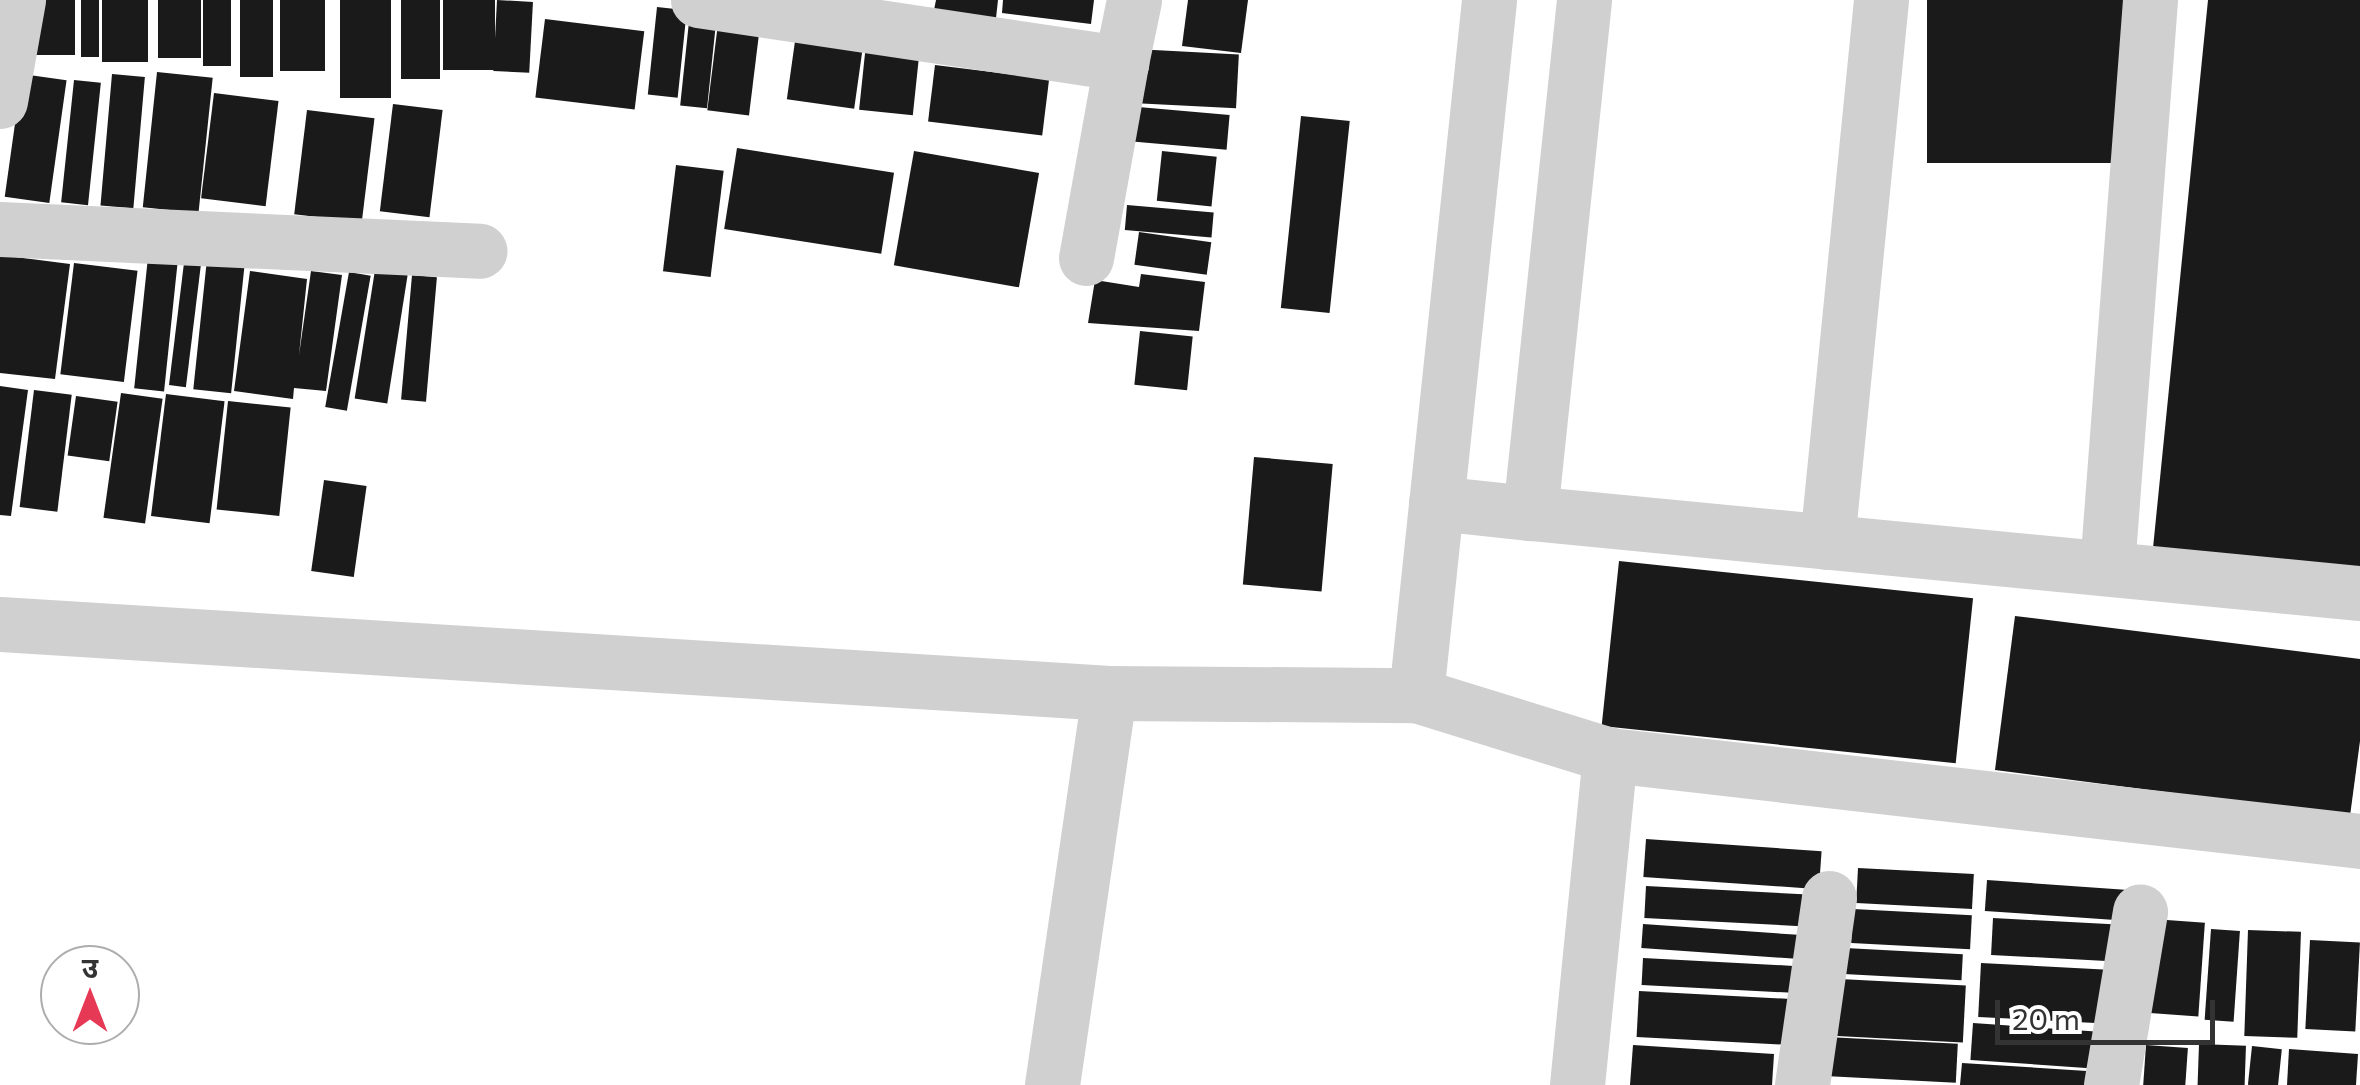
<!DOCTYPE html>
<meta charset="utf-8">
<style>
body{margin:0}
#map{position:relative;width:2360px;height:1085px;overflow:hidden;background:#fff;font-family:Commissioner,"Noto Sans Devanagari",sans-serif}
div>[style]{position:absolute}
.building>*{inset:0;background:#1a1a1a;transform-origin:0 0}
.minor>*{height:55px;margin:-27.5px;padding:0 27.5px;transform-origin:27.5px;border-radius:27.5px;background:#d0d0d0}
span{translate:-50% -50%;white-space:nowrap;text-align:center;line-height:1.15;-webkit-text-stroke:10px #fff;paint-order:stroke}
.north{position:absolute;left:40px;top:945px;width:100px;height:100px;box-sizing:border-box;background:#fff;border:2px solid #adadad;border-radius:50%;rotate:0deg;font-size:28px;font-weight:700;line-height:40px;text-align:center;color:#333}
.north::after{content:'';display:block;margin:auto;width:35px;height:45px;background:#e53955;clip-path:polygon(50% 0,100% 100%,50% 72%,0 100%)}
.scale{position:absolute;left:1995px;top:1000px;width:220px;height:45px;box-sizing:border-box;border:5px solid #333;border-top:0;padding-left:12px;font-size:30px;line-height:35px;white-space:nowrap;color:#333;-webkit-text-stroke:8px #fff;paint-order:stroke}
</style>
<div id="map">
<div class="building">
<div style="left:33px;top:0;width:42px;height:55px"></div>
<div style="left:81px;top:0;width:18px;height:57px"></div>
<div style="left:102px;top:0;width:46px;height:62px"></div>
<div style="left:158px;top:0;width:43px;height:58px"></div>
<div style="left:203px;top:0;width:28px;height:66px"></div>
<div style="left:240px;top:0;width:33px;height:77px"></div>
<div style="left:280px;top:0;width:45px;height:71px"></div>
<div style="left:340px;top:0;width:51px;height:98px"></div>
<div style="left:401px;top:0;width:39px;height:79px"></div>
<div style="left:443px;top:0;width:52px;height:70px"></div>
<div style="left:497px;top:0;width:36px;height:71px;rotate:3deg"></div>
<div style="clip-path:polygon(936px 0,998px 0,996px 18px,934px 10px)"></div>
<div style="clip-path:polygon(1003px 0,1094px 0,1091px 24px,1002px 13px)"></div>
<div style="clip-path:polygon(1188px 0,1248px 0,1241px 53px,1182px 46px)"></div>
<div style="left:1927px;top:0;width:206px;height:163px"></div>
<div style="clip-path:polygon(2208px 0,2360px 0,2360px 589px,2151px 568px)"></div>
<div style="left:657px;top:7px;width:30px;height:88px;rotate:6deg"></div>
<div style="left:690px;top:12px;width:27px;height:94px;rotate:6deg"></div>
<div style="left:719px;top:15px;width:42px;height:96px;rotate:7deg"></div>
<div style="left:545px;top:19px;width:100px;height:79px;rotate:7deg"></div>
<div style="left:797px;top:27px;width:68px;height:73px;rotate:8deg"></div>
<div style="left:866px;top:44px;width:54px;height:66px;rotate:6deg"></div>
<div style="left:1135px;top:49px;width:104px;height:54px;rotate:3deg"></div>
<div style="left:935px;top:65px;width:115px;height:57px;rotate:7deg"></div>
<div style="left:157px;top:72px;width:56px;height:136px;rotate:6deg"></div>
<div style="left:22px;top:74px;width:45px;height:124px;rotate:8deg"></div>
<div style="left:112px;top:74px;width:33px;height:132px;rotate:5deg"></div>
<div style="left:74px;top:80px;width:27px;height:123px;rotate:6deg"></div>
<div style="left:214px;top:93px;width:65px;height:106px;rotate:7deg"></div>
<div style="left:393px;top:104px;width:50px;height:108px;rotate:7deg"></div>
<div style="left:1127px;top:106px;width:103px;height:35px;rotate:5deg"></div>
<div style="left:307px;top:110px;width:68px;height:105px;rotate:7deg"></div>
<div style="left:1301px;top:116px;width:49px;height:193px;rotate:6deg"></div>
<div style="left:737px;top:148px;width:159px;height:82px;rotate:9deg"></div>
<div style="left:914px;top:151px;width:127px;height:116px;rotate:10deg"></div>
<div style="left:1162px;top:151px;width:55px;height:50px;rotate:6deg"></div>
<div style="left:676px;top:165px;width:48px;height:107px;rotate:7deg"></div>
<div style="left:1127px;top:205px;width:87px;height:25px;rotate:5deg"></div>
<div style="left:1139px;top:232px;width:73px;height:33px;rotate:8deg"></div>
<div style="clip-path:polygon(0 255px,70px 264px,55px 379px,0 373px)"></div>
<div style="left:148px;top:257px;width:30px;height:132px;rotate:6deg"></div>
<div style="left:207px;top:259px;width:38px;height:131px;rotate:6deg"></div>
<div style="left:74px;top:263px;width:64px;height:112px;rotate:7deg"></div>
<div style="left:184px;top:263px;width:17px;height:123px;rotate:7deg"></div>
<div style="left:375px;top:270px;width:33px;height:130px;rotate:9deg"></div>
<div style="clip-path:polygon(250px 271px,307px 279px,299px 355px,311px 271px,342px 275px,326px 391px,294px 388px,293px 399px,234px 391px)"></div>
<div style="left:349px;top:272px;width:22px;height:137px;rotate:10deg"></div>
<div style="clip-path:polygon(1141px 274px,1205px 282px,1199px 331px,1088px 323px,1095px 280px,1139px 287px)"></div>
<div style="left:412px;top:275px;width:25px;height:125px;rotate:5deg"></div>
<div style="left:1140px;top:331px;width:53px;height:54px;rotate:6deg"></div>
<div style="clip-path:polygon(0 386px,28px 390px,11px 516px,0 515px)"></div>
<div style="left:34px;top:390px;width:38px;height:118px;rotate:7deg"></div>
<div style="left:121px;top:393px;width:42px;height:126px;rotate:8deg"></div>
<div style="left:166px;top:394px;width:59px;height:123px;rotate:7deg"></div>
<div style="left:76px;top:396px;width:42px;height:60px;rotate:8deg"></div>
<div style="left:228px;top:401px;width:63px;height:109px;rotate:6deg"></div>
<div style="left:1254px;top:457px;width:79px;height:128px;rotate:5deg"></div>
<div style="left:324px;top:480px;width:43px;height:92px;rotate:8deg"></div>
<div style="left:1619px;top:561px;width:356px;height:166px;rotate:6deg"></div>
<div style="clip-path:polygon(2015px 616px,2360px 659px,2360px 741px,2350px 816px,1995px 770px)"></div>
<div style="left:1646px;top:839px;width:176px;height:38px;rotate:4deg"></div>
<div style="left:1858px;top:868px;width:116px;height:35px;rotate:3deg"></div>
<div style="left:1987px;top:880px;width:138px;height:31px;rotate:4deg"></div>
<div style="left:1646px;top:886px;width:157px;height:32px;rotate:3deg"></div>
<div style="left:1853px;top:909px;width:119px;height:34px;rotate:3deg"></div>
<div style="left:1993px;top:918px;width:134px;height:37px;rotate:3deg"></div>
<div style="left:2153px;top:919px;width:52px;height:94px;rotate:4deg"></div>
<div style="left:1643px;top:924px;width:155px;height:24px;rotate:4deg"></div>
<div style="left:2211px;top:929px;width:29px;height:91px;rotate:4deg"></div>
<div style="left:2248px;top:930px;width:53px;height:106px;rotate:2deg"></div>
<div style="left:2310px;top:940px;width:50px;height:89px;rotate:3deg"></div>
<div style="left:1845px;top:948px;width:118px;height:26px;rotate:3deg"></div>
<div style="left:1643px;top:958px;width:151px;height:27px;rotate:3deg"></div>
<div style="left:1981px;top:963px;width:127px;height:54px;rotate:3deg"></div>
<div style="left:1840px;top:979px;width:126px;height:57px;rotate:3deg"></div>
<div style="left:1639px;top:991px;width:156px;height:46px;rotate:3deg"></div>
<div style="left:1973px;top:1023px;width:123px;height:37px;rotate:4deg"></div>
<div style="left:1827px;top:1037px;width:131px;height:39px;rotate:3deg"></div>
<div style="left:2199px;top:1044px;width:47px;height:41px;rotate:2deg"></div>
<div style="clip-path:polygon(1633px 1045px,1774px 1054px,1772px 1085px,1630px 1085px)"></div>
<div style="left:2146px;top:1045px;width:42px;height:40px;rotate:4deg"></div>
<div style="left:2252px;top:1046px;width:30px;height:39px;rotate:6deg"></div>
<div style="clip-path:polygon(2289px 1049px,2358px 1054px,2356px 1085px,2287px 1085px)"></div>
<div style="clip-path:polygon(1962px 1063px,2087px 1071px,2086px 1085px,1960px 1085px)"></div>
</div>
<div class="minor">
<div style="left:698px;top:0;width:428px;rotate:8.5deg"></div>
<div style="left:1121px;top:63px;width:64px;rotate:-78.3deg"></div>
<div style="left:1584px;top:0;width:516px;rotate:96.01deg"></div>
<div style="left:1530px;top:513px;width:834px;rotate:5.51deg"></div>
<div style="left:0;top:101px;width:103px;rotate:-79.9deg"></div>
<div style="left:0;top:229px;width:480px;rotate:2.6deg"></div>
<div style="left:1086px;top:258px;width:198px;rotate:-79.8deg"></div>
<div style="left:1436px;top:503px;width:95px;rotate:6.1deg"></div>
<div style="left:1827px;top:542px;width:545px;rotate:-84.31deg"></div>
<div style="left:2107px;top:568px;width:570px;rotate:-85.67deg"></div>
<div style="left:0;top:624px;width:1111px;rotate:3.56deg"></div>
<div style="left:1416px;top:695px;width:203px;rotate:17.2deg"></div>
<div style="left:1052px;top:1085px;width:396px;rotate:-81.7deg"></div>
<div style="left:1109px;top:693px;width:307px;rotate:0.4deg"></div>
<div style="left:1416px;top:695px;width:699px;rotate:-84deg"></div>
<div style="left:1577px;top:1085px;width:332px;rotate:-84.3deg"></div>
<div style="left:1610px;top:755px;width:755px;rotate:6.54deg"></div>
<div style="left:1802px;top:1085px;width:189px;rotate:-81.8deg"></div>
<div style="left:2111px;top:1085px;width:176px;rotate:-80.5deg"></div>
</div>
<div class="north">उ</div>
<div class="scale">20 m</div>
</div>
